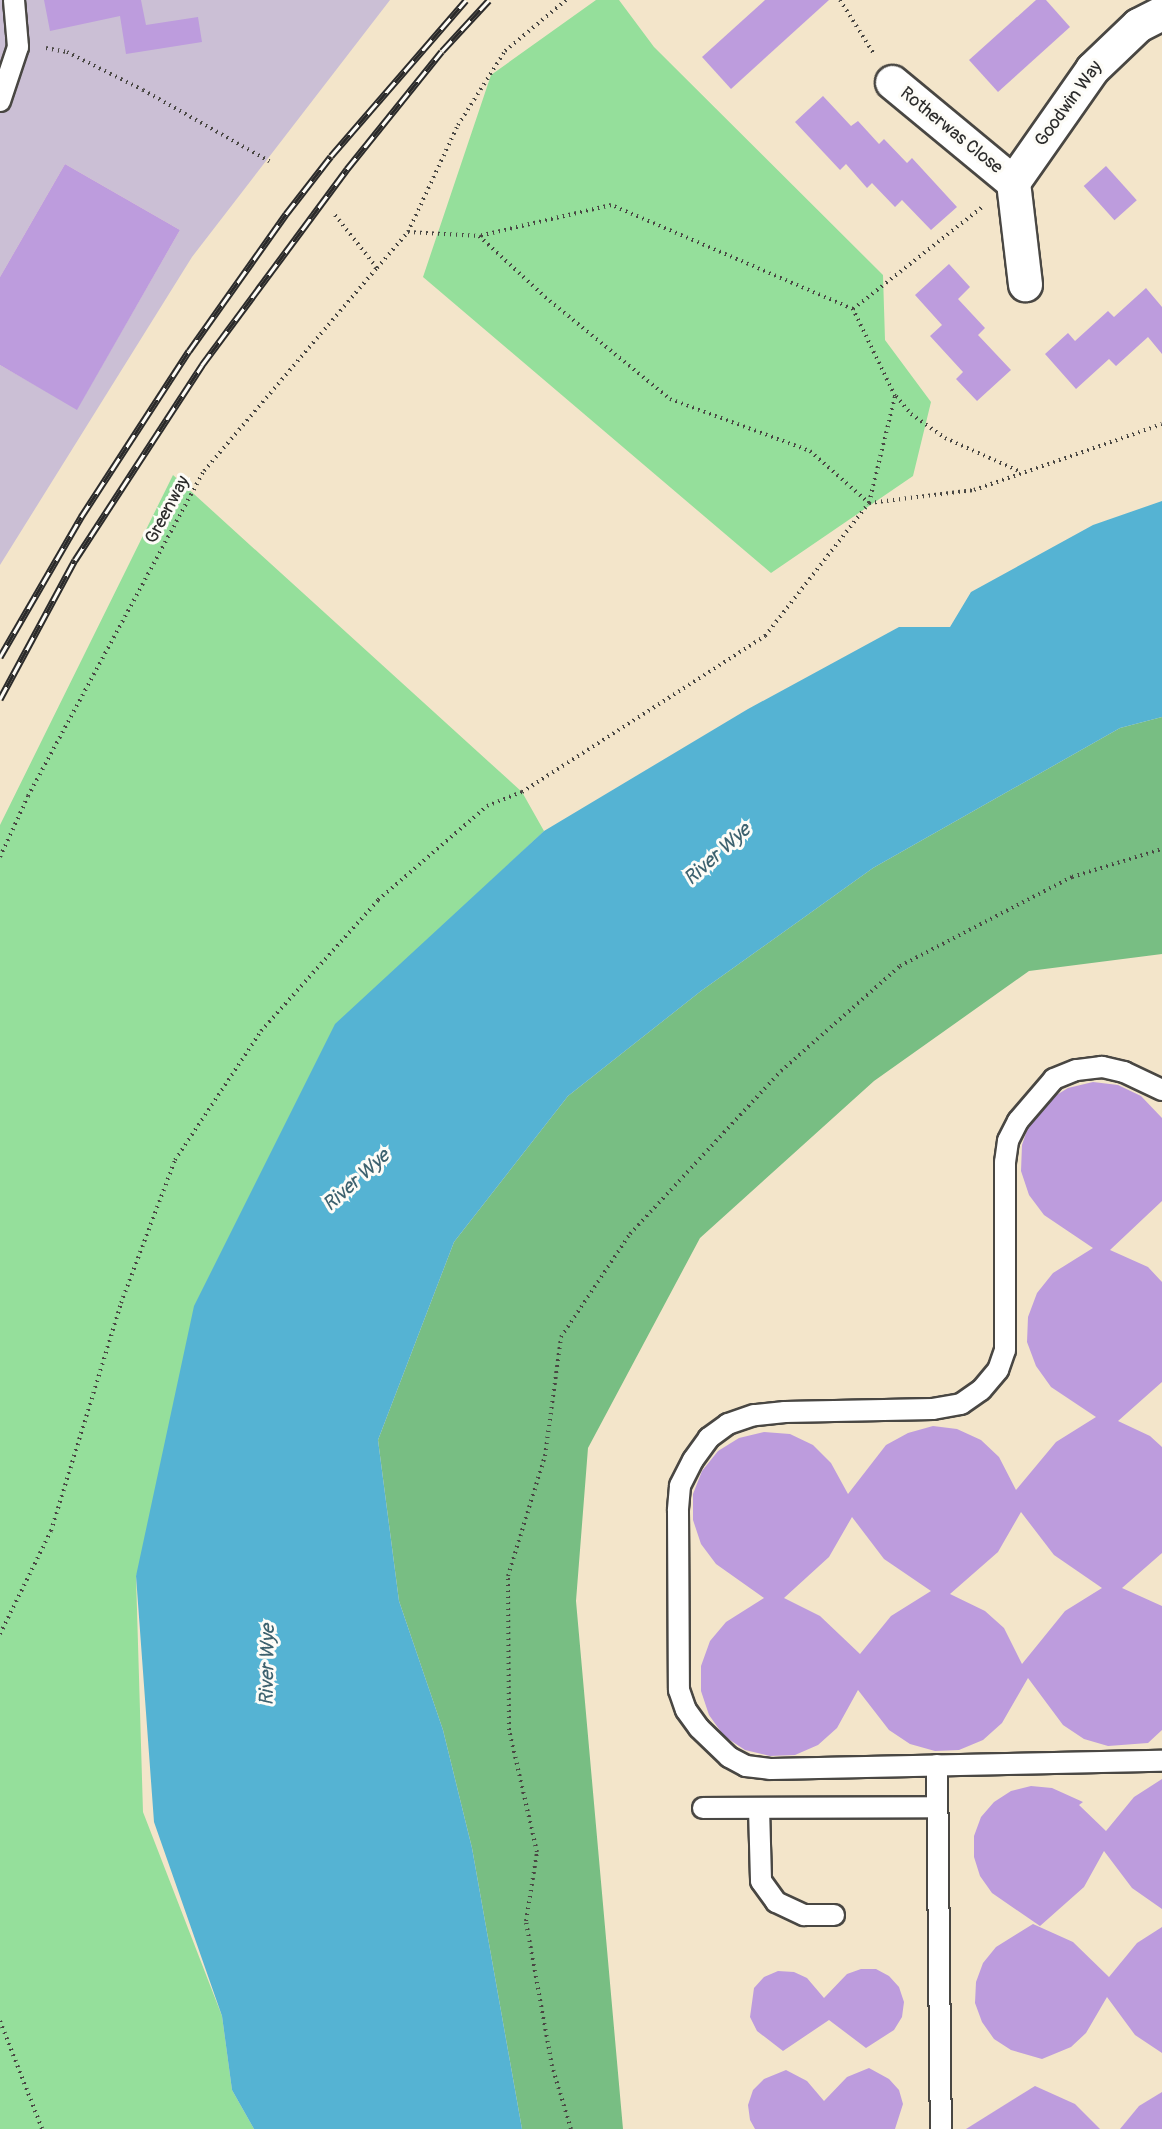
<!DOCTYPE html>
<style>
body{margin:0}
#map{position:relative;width:1162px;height:2129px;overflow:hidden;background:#f3e5ca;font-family:Pangolin,sans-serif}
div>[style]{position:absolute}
.industrial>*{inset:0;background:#cbbfd5}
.green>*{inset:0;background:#95df9b}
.forest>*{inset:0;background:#78be83}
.water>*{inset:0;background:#55b3d3}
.building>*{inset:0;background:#bd9cdd;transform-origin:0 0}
.path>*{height:4px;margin-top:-2px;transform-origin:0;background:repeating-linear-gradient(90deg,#494743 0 1.5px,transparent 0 6px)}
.roads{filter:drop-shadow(2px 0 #494743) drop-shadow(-2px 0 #494743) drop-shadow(0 2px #494743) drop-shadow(0 -2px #494743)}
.service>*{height:20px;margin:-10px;padding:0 10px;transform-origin:10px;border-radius:10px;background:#fff}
.minor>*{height:33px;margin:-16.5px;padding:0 16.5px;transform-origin:16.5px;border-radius:16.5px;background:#fff}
.rail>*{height:7px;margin-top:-3.5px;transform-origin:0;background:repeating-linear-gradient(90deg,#fdfcf7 0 14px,#2b2b2b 0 28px);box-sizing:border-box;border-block:2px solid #2b2b2b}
span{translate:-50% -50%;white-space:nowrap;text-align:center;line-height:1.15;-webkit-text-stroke:6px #fdfcf7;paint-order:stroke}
.street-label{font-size:18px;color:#2b2b2b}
.water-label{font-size:20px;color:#3c616e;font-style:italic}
</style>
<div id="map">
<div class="industrial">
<div style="clip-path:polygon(0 0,390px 0,192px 257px,0 565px,0 365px,77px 409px,180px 230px,65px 164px,0 277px)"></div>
</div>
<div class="green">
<div style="clip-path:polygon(596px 0,619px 0,654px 47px,883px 275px,885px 340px,931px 402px,913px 476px,771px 573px,423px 277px,491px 75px)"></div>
<div style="clip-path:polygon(173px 475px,522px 792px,544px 831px,456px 914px,136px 1576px,143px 1812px,222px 2016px,232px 2090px,254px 2129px,0 2129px,0 825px)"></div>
</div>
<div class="forest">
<div style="clip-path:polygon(1162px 717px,1162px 954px,1029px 971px,874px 1081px,700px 1238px,588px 1448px,576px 1601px,623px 2129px,522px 2129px,472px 1848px,443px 1730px,399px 1601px,378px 1440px,454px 1242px,568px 1096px,701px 991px,873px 868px,1120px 728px)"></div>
</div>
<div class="water">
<div style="clip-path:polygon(1162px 501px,1162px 717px,1120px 728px,873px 868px,701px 991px,568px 1096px,454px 1242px,378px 1440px,399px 1601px,443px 1730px,472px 1848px,522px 2129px,254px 2129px,232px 2090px,222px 2016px,154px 1822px,136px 1576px,194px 1306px,335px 1024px,544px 831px,748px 709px,899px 627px,950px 627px,971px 592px,1093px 525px)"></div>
</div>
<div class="building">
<div style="clip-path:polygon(44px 0,141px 0,146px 25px,198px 17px,202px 42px,126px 54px,120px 16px,50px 31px)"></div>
<div style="clip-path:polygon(765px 0,829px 0,731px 89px,702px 57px)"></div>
<div style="clip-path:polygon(1036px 0,1046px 0,1070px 27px,998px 92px,969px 60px)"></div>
<div style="clip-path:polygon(823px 96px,851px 126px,858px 121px,879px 144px,884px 139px,907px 163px,912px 158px,957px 207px,931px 230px,902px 200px,895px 207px,872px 183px,867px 188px,846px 164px,840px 170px,795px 122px)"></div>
<div style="clip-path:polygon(65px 164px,180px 230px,77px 410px,0 365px,0 277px)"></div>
<div style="left:1106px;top:166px;width:46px;height:30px;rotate:48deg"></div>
<div style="clip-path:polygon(949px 264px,970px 287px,958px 299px,985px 328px,978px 335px,1011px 370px,977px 401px,956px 379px,963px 372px,930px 336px,942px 325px,915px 295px)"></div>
<div style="clip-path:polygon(1146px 288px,1162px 307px,1162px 354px,1148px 337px,1116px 366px,1109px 359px,1076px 389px,1045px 354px,1068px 333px,1075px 341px,1108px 311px,1114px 317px)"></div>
<div style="clip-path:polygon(evenodd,1093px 1082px,1118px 1085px,1141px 1096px,1162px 1118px,1162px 1201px,1110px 1250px,1148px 1267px,1162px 1282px,1162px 1382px,1118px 1421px,1150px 1436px,1162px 1447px,1162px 1553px,1122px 1588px,1162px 1606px,1162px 1730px,1148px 1743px,1108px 1746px,1084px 1739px,1063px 1725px,1028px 1678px,1002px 1723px,983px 1740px,959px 1750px,935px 1751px,910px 1744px,889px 1730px,858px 1690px,837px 1728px,818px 1745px,795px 1755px,770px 1756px,745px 1750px,724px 1736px,709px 1715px,701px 1691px,701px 1666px,710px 1641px,726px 1622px,764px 1598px,716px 1564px,701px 1544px,693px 1520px,693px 1494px,702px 1471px,718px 1451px,739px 1438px,764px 1432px,790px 1434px,813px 1445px,831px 1463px,848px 1494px,886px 1445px,908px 1433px,933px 1426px,957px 1429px,981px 1440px,999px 1457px,1016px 1490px,1056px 1442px,1096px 1417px,1051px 1387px,1036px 1366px,1027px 1342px,1028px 1317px,1037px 1293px,1053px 1273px,1093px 1248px,1044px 1215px,1029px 1195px,1021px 1171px,1022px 1145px,1028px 1127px,1055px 1096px,1068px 1088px,1093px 1082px,1021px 1512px,1054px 1555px,1102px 1588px,1065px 1611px,1022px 1664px,1004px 1628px,985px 1611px,950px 1594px,998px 1552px,1021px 1512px,1093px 1082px,852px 1517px,884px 1559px,931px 1591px,891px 1616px,860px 1654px,820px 1616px,784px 1598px,829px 1557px,852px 1517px)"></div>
<div style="clip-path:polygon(1162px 1779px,1162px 1909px,1132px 1888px,1104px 1851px,1084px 1887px,1040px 1926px,992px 1893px,980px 1876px,974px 1857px,974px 1836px,981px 1817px,994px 1802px,1011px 1791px,1031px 1786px,1052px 1788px,1083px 1802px,1079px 1805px,1106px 1831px,1134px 1797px)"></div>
<div style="clip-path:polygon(1033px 1924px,1073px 1942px,1109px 1977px,1137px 1943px,1162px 1927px,1162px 2053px,1135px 2035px,1107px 1997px,1086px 2033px,1071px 2047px,1042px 2059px,1011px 2050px,994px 2039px,982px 2022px,975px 2003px,976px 1982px,983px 1963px,996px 1947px)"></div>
<div style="clip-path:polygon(861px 1969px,876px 1969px,889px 1976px,899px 1987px,904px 2002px,902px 2017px,894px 2030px,866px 2048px,829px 2020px,783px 2051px,757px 2031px,750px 2017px,754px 1988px,764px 1977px,778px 1971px,794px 1972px,807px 1978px,824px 1998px,847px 1974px)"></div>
<div style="clip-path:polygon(869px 2068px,889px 2079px,899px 2090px,903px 2104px,895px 2129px,755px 2129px,750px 2120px,748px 2105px,753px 2090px,764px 2079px,786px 2070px,807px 2081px,824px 2101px,847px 2077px)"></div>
<div style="clip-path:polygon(1035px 2086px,1075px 2104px,1100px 2129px,966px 2129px)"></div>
<div style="clip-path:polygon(1162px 2092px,1162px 2129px,1120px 2129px,1139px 2106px)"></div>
</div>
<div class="path">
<div style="left:840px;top:0;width:64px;rotate:57.8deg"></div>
<div style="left:46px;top:48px;width:21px;rotate:11deg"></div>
<div style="left:67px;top:52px;width:85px;rotate:26.6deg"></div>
<div style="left:143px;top:90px;width:145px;rotate:29.4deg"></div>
<div style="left:408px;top:232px;width:71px;rotate:3.2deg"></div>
<div style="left:479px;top:236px;width:90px;rotate:42.7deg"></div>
<div style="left:545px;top:297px;width:161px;rotate:39.2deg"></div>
<div style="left:670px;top:399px;width:149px;rotate:20.4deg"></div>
<div style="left:810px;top:451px;width:79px;rotate:41.4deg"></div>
<div style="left:869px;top:503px;width:106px;rotate:-7.1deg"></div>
<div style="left:974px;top:490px;width:199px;rotate:-19.3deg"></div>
<div style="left:377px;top:268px;width:48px;rotate:-49.3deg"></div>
<div style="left:408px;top:232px;width:118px;rotate:-65deg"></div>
<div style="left:458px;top:125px;width:88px;rotate:-57.6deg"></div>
<div style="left:505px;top:51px;width:80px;rotate:-39.9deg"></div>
<div style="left:853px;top:309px;width:164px;rotate:-38.3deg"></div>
<div style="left:896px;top:396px;width:23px;rotate:50deg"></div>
<div style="left:911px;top:414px;width:42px;rotate:35.2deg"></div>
<div style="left:945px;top:438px;width:83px;rotate:24.1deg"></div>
<div style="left:0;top:857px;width:67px;rotate:-65.3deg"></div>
<div style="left:28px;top:796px;width:370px;rotate:-61.6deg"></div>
<div style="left:204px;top:471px;width:267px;rotate:-49.6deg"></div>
<div style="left:377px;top:268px;width:68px;rotate:-128.4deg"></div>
<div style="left:0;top:1634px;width:115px;rotate:-63.7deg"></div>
<div style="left:51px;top:1531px;width:239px;rotate:-72.9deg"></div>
<div style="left:121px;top:1303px;width:153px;rotate:-69.3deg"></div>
<div style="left:175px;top:1160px;width:155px;rotate:-56.3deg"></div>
<div style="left:261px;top:1031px;width:176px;rotate:-48.2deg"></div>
<div style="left:378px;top:900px;width:144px;rotate:-40.8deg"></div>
<div style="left:487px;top:806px;width:38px;rotate:-22deg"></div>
<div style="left:522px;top:792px;width:289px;rotate:-32.7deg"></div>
<div style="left:765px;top:636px;width:169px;rotate:-52deg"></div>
<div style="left:869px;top:503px;width:110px;rotate:-76.3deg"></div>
<div style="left:895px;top:396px;width:97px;rotate:-115.8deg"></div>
<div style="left:853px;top:309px;width:263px;rotate:-156.7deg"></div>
<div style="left:611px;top:205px;width:136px;rotate:166.8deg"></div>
<div style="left:0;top:2021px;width:116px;rotate:68.7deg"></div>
<div style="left:571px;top:2129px;width:66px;rotate:-106.8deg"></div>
<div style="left:552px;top:2066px;width:147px;rotate:-100.2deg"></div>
<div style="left:526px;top:1921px;width:70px;rotate:-80.9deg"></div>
<div style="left:537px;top:1852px;width:125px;rotate:-102.9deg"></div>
<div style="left:509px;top:1730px;width:154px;rotate:-90.4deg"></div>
<div style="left:508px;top:1576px;width:126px;rotate:-72.9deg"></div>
<div style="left:545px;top:1456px;width:120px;rotate:-82.3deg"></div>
<div style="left:561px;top:1337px;width:124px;rotate:-56.2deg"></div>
<div style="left:630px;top:1234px;width:222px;rotate:-47.2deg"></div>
<div style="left:781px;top:1071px;width:159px;rotate:-41.4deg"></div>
<div style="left:900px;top:966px;width:194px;rotate:-27.4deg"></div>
<div style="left:1072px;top:877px;width:94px;rotate:-17.3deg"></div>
</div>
<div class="roads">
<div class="service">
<div style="left:0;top:101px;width:57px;rotate:-71.6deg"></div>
<div style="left:18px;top:47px;width:47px;rotate:-94.9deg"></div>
<div style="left:1162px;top:1090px;width:42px;rotate:-154.7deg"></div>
<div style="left:1124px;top:1072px;width:23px;rotate:-167deg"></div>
<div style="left:1102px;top:1067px;width:26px;rotate:173deg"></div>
<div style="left:1076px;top:1070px;width:24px;rotate:158deg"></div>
<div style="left:1054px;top:1079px;width:55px;rotate:130.6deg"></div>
<div style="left:1018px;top:1121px;width:22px;rotate:117deg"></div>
<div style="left:1008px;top:1141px;width:21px;rotate:98deg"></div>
<div style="left:1005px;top:1162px;width:188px;rotate:90deg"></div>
<div style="left:1005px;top:1350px;width:21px;rotate:109deg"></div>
<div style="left:998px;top:1370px;width:26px;rotate:130deg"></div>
<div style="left:981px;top:1390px;width:24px;rotate:145deg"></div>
<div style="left:961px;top:1404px;width:28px;rotate:170deg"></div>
<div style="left:933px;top:1409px;width:148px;rotate:178.8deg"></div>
<div style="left:785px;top:1412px;width:31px;rotate:174deg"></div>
<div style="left:754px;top:1415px;width:28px;rotate:161deg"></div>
<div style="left:728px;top:1424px;width:24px;rotate:144deg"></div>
<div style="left:709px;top:1438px;width:27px;rotate:126deg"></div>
<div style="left:693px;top:1460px;width:29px;rotate:117deg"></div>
<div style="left:680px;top:1486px;width:25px;rotate:95deg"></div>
<div style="left:678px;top:1511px;width:179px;rotate:89.7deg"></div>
<div style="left:679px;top:1690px;width:21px;rotate:71deg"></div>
<div style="left:686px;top:1710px;width:22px;rotate:54deg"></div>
<div style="left:699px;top:1728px;width:42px;rotate:44deg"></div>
<div style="left:729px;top:1757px;width:19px;rotate:28deg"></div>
<div style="left:746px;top:1766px;width:24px;rotate:7deg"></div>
<div style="left:770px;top:1769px;width:392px;rotate:-1.2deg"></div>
<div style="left:937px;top:1765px;width:364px;rotate:89.4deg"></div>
<div style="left:703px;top:1808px;width:232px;rotate:-0.2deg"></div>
<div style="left:759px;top:1808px;width:73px;rotate:88.4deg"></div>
<div style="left:761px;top:1881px;width:26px;rotate:54deg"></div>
<div style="left:776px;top:1902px;width:31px;rotate:25deg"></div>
<div style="left:804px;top:1915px;width:30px"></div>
</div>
<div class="minor">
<div style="left:892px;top:82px;width:157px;rotate:39.6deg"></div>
<div style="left:1013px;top:182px;width:103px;rotate:83.3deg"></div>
<div style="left:1013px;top:182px;width:138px;rotate:-55deg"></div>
<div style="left:1092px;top:69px;width:64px;rotate:-43.7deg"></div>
<div style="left:1138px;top:25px;width:27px;rotate:-27deg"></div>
</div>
</div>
<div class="rail">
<div style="left:0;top:657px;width:162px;rotate:-59.9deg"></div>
<div style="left:81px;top:517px;width:198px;rotate:-57deg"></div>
<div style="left:189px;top:351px;width:168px;rotate:-54.7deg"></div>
<div style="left:286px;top:214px;width:73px;rotate:-52.2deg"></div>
<div style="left:331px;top:156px;width:206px;rotate:-49.1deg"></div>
<div style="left:0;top:699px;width:158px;rotate:-61.7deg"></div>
<div style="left:75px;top:560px;width:233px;rotate:-56.9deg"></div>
<div style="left:202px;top:365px;width:244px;rotate:-53.5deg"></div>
<div style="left:347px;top:169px;width:151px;rotate:-51.2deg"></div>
<div style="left:442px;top:51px;width:69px;rotate:-47.3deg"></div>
</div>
<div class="street-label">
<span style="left:1069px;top:104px;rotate:-54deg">Goodwin Way</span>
<span style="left:951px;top:131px;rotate:39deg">Rotherwas Close</span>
<span style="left:168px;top:510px;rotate:-62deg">Greenway</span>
</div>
<div class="water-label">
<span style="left:717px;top:854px;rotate:-42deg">River Wye</span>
<span style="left:356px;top:1180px;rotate:-42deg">River Wye</span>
<span style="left:267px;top:1665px;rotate:-89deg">River Wye</span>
</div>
</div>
